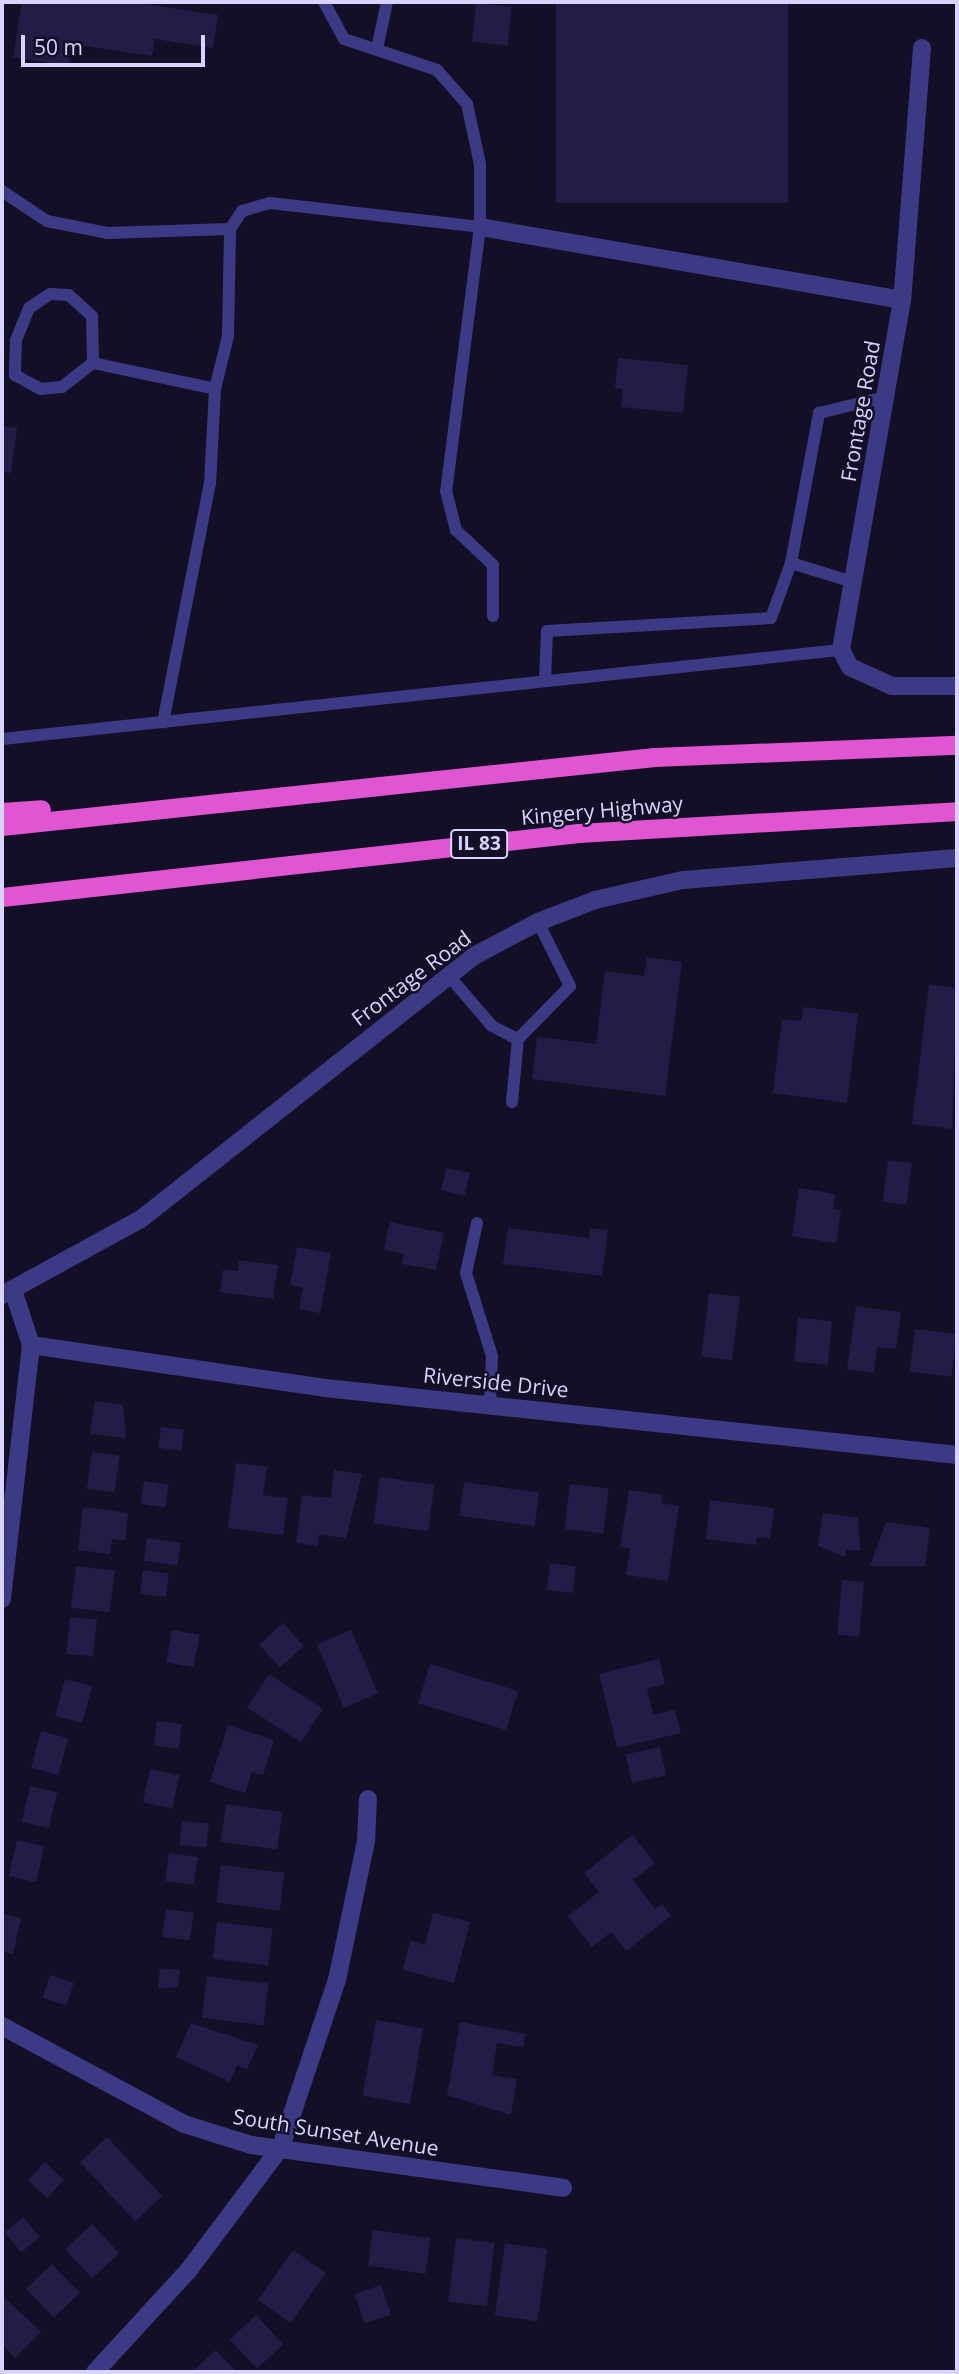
<!DOCTYPE html>
<style>
body{margin:0}
#map{position:relative;width:959px;height:2374px;overflow:hidden;background:#130f26;font-family:"Open Sans",sans-serif}
div>[style]{position:absolute}
.building>*{inset:0;background:#241b47;transform-origin:0 0}
.service>*{height:12px;margin:-6px;padding:0 6px;transform-origin:6px;border-radius:6px;background:#3d3a85}
.minor>*{height:18px;margin:-9px;padding:0 9px;transform-origin:9px;border-radius:9px;background:#3d3a85}
.trunk>*{height:19px;margin:-9.5px;padding:0 9.5px;transform-origin:9.5px;border-radius:9.5px;background:#e055d1}
span{translate:-50% -50%;white-space:nowrap;text-align:center;line-height:1.15;-webkit-text-stroke:5px #130f26;paint-order:stroke}
.shield-label span{padding:2px 5px;background:#130f26;border:2px solid;border-radius:5px;-webkit-text-stroke-width:0}
.shield-label{font-size:19px;color:#d9d4ff;font-weight:700}
.street-label{font-size:21px;color:#d9d4ff}
.frame{position:absolute;inset:0;border:4px solid #d9d4ff;pointer-events:none}
.scale{position:absolute;left:21px;top:35px;width:184px;height:32px;box-sizing:border-box;border:4px solid #d9d4ff;border-top:0;padding-left:9px;font-size:21px;line-height:24px;white-space:nowrap;color:#d9d4ff;-webkit-text-stroke:5px #130f26;paint-order:stroke}
</style>
<div id="map">
<div class="building">
<div style="clip-path:polygon(22px 2px,132px 2px,218px 15px,213px 48px,155px 39px,152px 56px,72px 44px,68px 66px,13px 57px)"></div>
<div style="left:556px;top:2px;width:232px;height:201px"></div>
<div style="left:476px;top:3px;width:36px;height:39px;rotate:6deg"></div>
<div style="clip-path:polygon(618px 358px,688px 365px,683px 413px,621px 407px,623px 389px,615px 388px)"></div>
<div style="clip-path:polygon(2px 426px,17px 428px,11px 473px,2px 472px)"></div>
<div style="clip-path:polygon(647px 957px,682px 962px,665px 1096px,532px 1079px,537px 1037px,596px 1044px,605px 971px,644px 976px)"></div>
<div style="clip-path:polygon(929px 984px,957px 988px,952px 1129px,912px 1124px)"></div>
<div style="clip-path:polygon(803px 1007px,858px 1014px,847px 1103px,773px 1093px,782px 1019px,801px 1021px)"></div>
<div style="left:888px;top:1160px;width:24px;height:42px;rotate:7deg"></div>
<div style="left:446px;top:1168px;width:24px;height:23px;rotate:12deg"></div>
<div style="clip-path:polygon(799px 1188px,835px 1194px,833px 1209px,841px 1210px,836px 1243px,792px 1236px)"></div>
<div style="clip-path:polygon(390px 1222px,444px 1233px,436px 1270px,402px 1264px,404px 1254px,384px 1250px)"></div>
<div style="clip-path:polygon(508px 1228px,589px 1238px,590px 1228px,608px 1230px,602px 1276px,503px 1264px)"></div>
<div style="clip-path:polygon(297px 1247px,331px 1253px,320px 1313px,299px 1309px,303px 1288px,290px 1285px)"></div>
<div style="clip-path:polygon(239px 1260px,278px 1265px,273px 1299px,220px 1292px,223px 1270px,238px 1271px)"></div>
<div style="left:709px;top:1293px;width:31px;height:64px;rotate:7deg"></div>
<div style="clip-path:polygon(856px 1306px,901px 1312px,896px 1349px,877px 1347px,874px 1373px,847px 1369px)"></div>
<div style="left:798px;top:1318px;width:34px;height:44px;rotate:5deg"></div>
<div style="left:915px;top:1329px;width:42px;height:43px;rotate:7deg"></div>
<div style="clip-path:polygon(95px 1401px,123px 1405px,126px 1438px,90px 1434px)"></div>
<div style="left:161px;top:1427px;width:23px;height:21px;rotate:7deg"></div>
<div style="left:92px;top:1452px;width:28px;height:37px;rotate:8deg"></div>
<div style="clip-path:polygon(236px 1463px,267px 1467px,263px 1495px,288px 1498px,283px 1535px,228px 1528px)"></div>
<div style="clip-path:polygon(334px 1470px,362px 1474px,346px 1538px,319px 1535px,318px 1546px,296px 1543px,302px 1495px,331px 1498px)"></div>
<div style="left:380px;top:1477px;width:55px;height:47px;rotate:8deg"></div>
<div style="left:144px;top:1481px;width:25px;height:23px;rotate:9deg"></div>
<div style="left:464px;top:1482px;width:76px;height:34px;rotate:8deg"></div>
<div style="left:570px;top:1484px;width:39px;height:45px;rotate:7deg"></div>
<div style="clip-path:polygon(629px 1490px,663px 1495px,661px 1503px,679px 1506px,668px 1581px,626px 1575px,630px 1548px,620px 1547px)"></div>
<div style="clip-path:polygon(710px 1500px,774px 1508px,770px 1538px,757px 1537px,756px 1545px,706px 1539px)"></div>
<div style="clip-path:polygon(83px 1507px,128px 1513px,125px 1541px,112px 1539px,110px 1554px,78px 1550px)"></div>
<div style="clip-path:polygon(823px 1513px,858px 1518px,860px 1551px,846px 1549px,845px 1557px,818px 1546px)"></div>
<div style="clip-path:polygon(886px 1522px,930px 1528px,925px 1566px,870px 1566px)"></div>
<div style="left:147px;top:1538px;width:34px;height:23px;rotate:8deg"></div>
<div style="left:550px;top:1563px;width:26px;height:27px;rotate:7deg"></div>
<div style="left:76px;top:1566px;width:39px;height:42px;rotate:7deg"></div>
<div style="left:143px;top:1570px;width:26px;height:24px;rotate:7deg"></div>
<div style="left:842px;top:1580px;width:22px;height:55px;rotate:5deg"></div>
<div style="left:70px;top:1617px;width:27px;height:37px;rotate:6deg"></div>
<div style="left:283px;top:1623px;width:31px;height:32px;rotate:48deg"></div>
<div style="left:172px;top:1630px;width:28px;height:33px;rotate:10deg"></div>
<div style="left:351px;top:1630px;width:69px;height:37px;rotate:67deg"></div>
<div style="clip-path:polygon(659px 1659px,665px 1684px,647px 1689px,653px 1715px,675px 1710px,681px 1733px,617px 1748px,599px 1674px)"></div>
<div style="left:430px;top:1664px;width:92px;height:41px;rotate:17deg"></div>
<div style="left:269px;top:1674px;width:64px;height:40px;rotate:33deg"></div>
<div style="left:65px;top:1679px;width:28px;height:38px;rotate:15deg"></div>
<div style="left:157px;top:1721px;width:25px;height:25px;rotate:7deg"></div>
<div style="clip-path:polygon(228px 1725px,274px 1740px,263px 1775px,252px 1772px,245px 1793px,210px 1782px)"></div>
<div style="left:41px;top:1731px;width:28px;height:38px;rotate:15deg"></div>
<div style="left:660px;top:1747px;width:29px;height:35px;rotate:78deg"></div>
<div style="left:150px;top:1769px;width:30px;height:34px;rotate:12deg"></div>
<div style="left:30px;top:1786px;width:28px;height:37px;rotate:13deg"></div>
<div style="left:226px;top:1804px;width:57px;height:38px;rotate:8deg"></div>
<div style="left:182px;top:1821px;width:27px;height:24px;rotate:6deg"></div>
<div style="clip-path:polygon(632px 1835px,655px 1863px,633px 1880px,655px 1909px,662px 1904px,671px 1916px,626px 1951px,611px 1932px,592px 1947px,568px 1916px,599px 1892px,584px 1873px)"></div>
<div style="left:17px;top:1840px;width:28px;height:37px;rotate:13deg"></div>
<div style="left:169px;top:1853px;width:29px;height:28px;rotate:8deg"></div>
<div style="left:221px;top:1865px;width:64px;height:38px;rotate:7deg"></div>
<div style="left:166px;top:1909px;width:28px;height:28px;rotate:8deg"></div>
<div style="clip-path:polygon(2px 1913px,21px 1918px,13px 1954px,2px 1951px)"></div>
<div style="clip-path:polygon(433px 1913px,470px 1922px,454px 1983px,403px 1970px,410px 1941px,425px 1945px)"></div>
<div style="left:217px;top:1922px;width:56px;height:37px;rotate:7deg"></div>
<div style="clip-path:polygon(160px 1968px,180px 1970px,178px 1987px,158px 1989px)"></div>
<div style="left:50px;top:1975px;width:25px;height:24px;rotate:18deg"></div>
<div style="left:207px;top:1976px;width:62px;height:42px;rotate:7deg"></div>
<div style="left:376px;top:2020px;width:48px;height:77px;rotate:10deg"></div>
<div style="clip-path:polygon(460px 2022px,526px 2034px,523px 2047px,497px 2043px,492px 2075px,517px 2079px,511px 2115px,447px 2095px)"></div>
<div style="clip-path:polygon(191px 2023px,258px 2045px,247px 2069px,237px 2065px,230px 2082px,176px 2057px)"></div>
<div style="left:107px;top:2137px;width:81px;height:37px;rotate:47deg"></div>
<div style="left:45px;top:2162px;width:26px;height:25px;rotate:43deg"></div>
<div style="left:23px;top:2217px;width:26px;height:24px;rotate:50deg"></div>
<div style="left:92px;top:2224px;width:40px;height:37px;rotate:47deg"></div>
<div style="left:373px;top:2230px;width:58px;height:36px;rotate:8deg"></div>
<div style="left:456px;top:2238px;width:39px;height:64px;rotate:7deg"></div>
<div style="left:505px;top:2243px;width:43px;height:73px;rotate:8deg"></div>
<div style="left:293px;top:2250px;width:40px;height:61px;rotate:35deg"></div>
<div style="left:52px;top:2264px;width:40px;height:36px;rotate:46deg"></div>
<div style="left:381px;top:2285px;width:31px;height:28px;rotate:71deg"></div>
<div style="clip-path:polygon(2px 2295px,41px 2332px,15px 2358px,2px 2344px)"></div>
<div style="left:256px;top:2315px;width:40px;height:36px;rotate:47deg"></div>
<div style="clip-path:polygon(216px 2350px,237px 2372px,192px 2372px)"></div>
</div>
<div class="service">
<div style="left:324px;top:2px;width:42px;rotate:61.6deg"></div>
<div style="left:344px;top:39px;width:98px;rotate:18.4deg"></div>
<div style="left:437px;top:70px;width:45px;rotate:48.6deg"></div>
<div style="left:467px;top:104px;width:61px;rotate:77.8deg"></div>
<div style="left:480px;top:164px;width:63px;rotate:90deg"></div>
<div style="left:480px;top:227px;width:266px;rotate:97.3deg"></div>
<div style="left:446px;top:491px;width:40px;rotate:75.6deg"></div>
<div style="left:456px;top:530px;width:51px;rotate:43.4deg"></div>
<div style="left:493px;top:565px;width:51px;rotate:90deg"></div>
<div style="left:377px;top:49px;width:48px;rotate:-78deg"></div>
<div style="left:2px;top:191px;width:54px;rotate:33.7deg"></div>
<div style="left:47px;top:221px;width:61px;rotate:11.3deg"></div>
<div style="left:107px;top:233px;width:123px;rotate:-1.9deg"></div>
<div style="left:93px;top:363px;width:47px;rotate:-91.2deg"></div>
<div style="left:92px;top:316px;width:31px;rotate:-138deg"></div>
<div style="left:69px;top:295px;width:19px;rotate:-177deg"></div>
<div style="left:50px;top:294px;width:25px;rotate:146deg"></div>
<div style="left:29px;top:308px;width:35px;rotate:112deg"></div>
<div style="left:16px;top:341px;width:34px;rotate:92deg"></div>
<div style="left:15px;top:375px;width:29px;rotate:29deg"></div>
<div style="left:40px;top:389px;width:22px;rotate:-5deg"></div>
<div style="left:62px;top:387px;width:39px;rotate:-38deg"></div>
<div style="left:93px;top:363px;width:125px;rotate:12deg"></div>
<div style="left:215px;top:389px;width:94px;rotate:93deg"></div>
<div style="left:210px;top:483px;width:244px;rotate:101.1deg"></div>
<div style="left:215px;top:389px;width:55px;rotate:-76.2deg"></div>
<div style="left:228px;top:336px;width:107px;rotate:-88.9deg"></div>
<div style="left:230px;top:229px;width:22px;rotate:-56deg"></div>
<div style="left:242px;top:211px;width:29px;rotate:-16deg"></div>
<div style="left:270px;top:203px;width:211px;rotate:6.5deg"></div>
<div style="left:791px;top:563px;width:65px;rotate:17deg"></div>
<div style="left:545px;top:681px;width:50px;rotate:-87.7deg"></div>
<div style="left:547px;top:631px;width:224px;rotate:-3.3deg"></div>
<div style="left:771px;top:618px;width:59px;rotate:-70deg"></div>
<div style="left:791px;top:563px;width:153px;rotate:-79.4deg"></div>
<div style="left:819px;top:413px;width:68px;rotate:-13.6deg"></div>
<div style="left:2px;top:739px;width:844px;rotate:-6.06deg"></div>
<div style="left:449px;top:976px;width:66px;rotate:49.3deg"></div>
<div style="left:492px;top:1026px;width:29px;rotate:27deg"></div>
<div style="left:512px;top:1102px;width:63px;rotate:-84.6deg"></div>
<div style="left:518px;top:1039px;width:74px;rotate:-45.5deg"></div>
<div style="left:570px;top:986px;width:72px;rotate:-116.6deg"></div>
<div style="left:477px;top:1223px;width:51px;rotate:102.4deg"></div>
<div style="left:466px;top:1273px;width:87px;rotate:72.6deg"></div>
<div style="left:492px;top:1356px;width:48px;rotate:92.4deg"></div>
</div>
<div class="minor">
<div style="left:922px;top:48px;width:253px;rotate:94.5deg"></div>
<div style="left:902px;top:300px;width:355px;rotate:99.9deg"></div>
<div style="left:841px;top:650px;width:19px;rotate:62deg"></div>
<div style="left:850px;top:667px;width:46px;rotate:24.3deg"></div>
<div style="left:892px;top:686px;width:65px"></div>
<div style="left:480px;top:227px;width:428px;rotate:9.8deg"></div>
<div style="left:2px;top:1295px;width:158px;rotate:-28.7deg"></div>
<div style="left:141px;top:1219px;width:424px;rotate:-38.3deg"></div>
<div style="left:474px;top:956px;width:72px;rotate:-28deg"></div>
<div style="left:538px;top:922px;width:61px;rotate:-21.1deg"></div>
<div style="left:595px;top:900px;width:90px;rotate:-12.8deg"></div>
<div style="left:683px;top:880px;width:275px;rotate:-4.6deg"></div>
<div style="left:31px;top:1345px;width:297px;rotate:8.3deg"></div>
<div style="left:325px;top:1388px;width:636px;rotate:6.05deg"></div>
<div style="left:2px;top:1599px;width:256px;rotate:-83.5deg"></div>
<div style="left:31px;top:1345px;width:55px;rotate:-108.1deg"></div>
<div style="left:2px;top:2026px;width:207px;rotate:28.3deg"></div>
<div style="left:184px;top:2124px;width:70px;rotate:17.4deg"></div>
<div style="left:251px;top:2145px;width:315px;rotate:7.8deg"></div>
<div style="left:95px;top:2372px;width:137px;rotate:-47.4deg"></div>
<div style="left:188px;top:2271px;width:155px;rotate:-53.1deg"></div>
<div style="left:281px;top:2147px;width:176px;rotate:-71.5deg"></div>
<div style="left:337px;top:1980px;width:142px;rotate:-78.2deg"></div>
<div style="left:366px;top:1841px;width:42px;rotate:-87.3deg"></div>
</div>
<div class="trunk">
<div style="left:2px;top:812px;width:39px;rotate:-4deg"></div>
<div style="left:2px;top:826px;width:656px;rotate:-6.04deg"></div>
<div style="left:654px;top:757px;width:303px;rotate:-2.3deg"></div>
<div style="left:2px;top:897px;width:580px;rotate:-6.34deg"></div>
<div style="left:578px;top:833px;width:380px;rotate:-3.3deg"></div>
</div>
<div class="shield-label">
<span style="left:479px;top:844px">IL 83</span>
</div>
<div class="street-label">
<span style="left:860px;top:411px;rotate:-80deg">Frontage Road</span>
<span style="left:602px;top:810px;rotate:-5deg">Kingery Highway</span>
<span style="left:411px;top:978px;rotate:-37deg">Frontage Road</span>
<span style="left:496px;top:1382px;rotate:6deg">Riverside Drive</span>
<span style="left:336px;top:2132px;rotate:9deg">South Sunset Avenue</span>
</div>
<div class="frame"></div>
<div class="scale">50 m</div>
</div>
